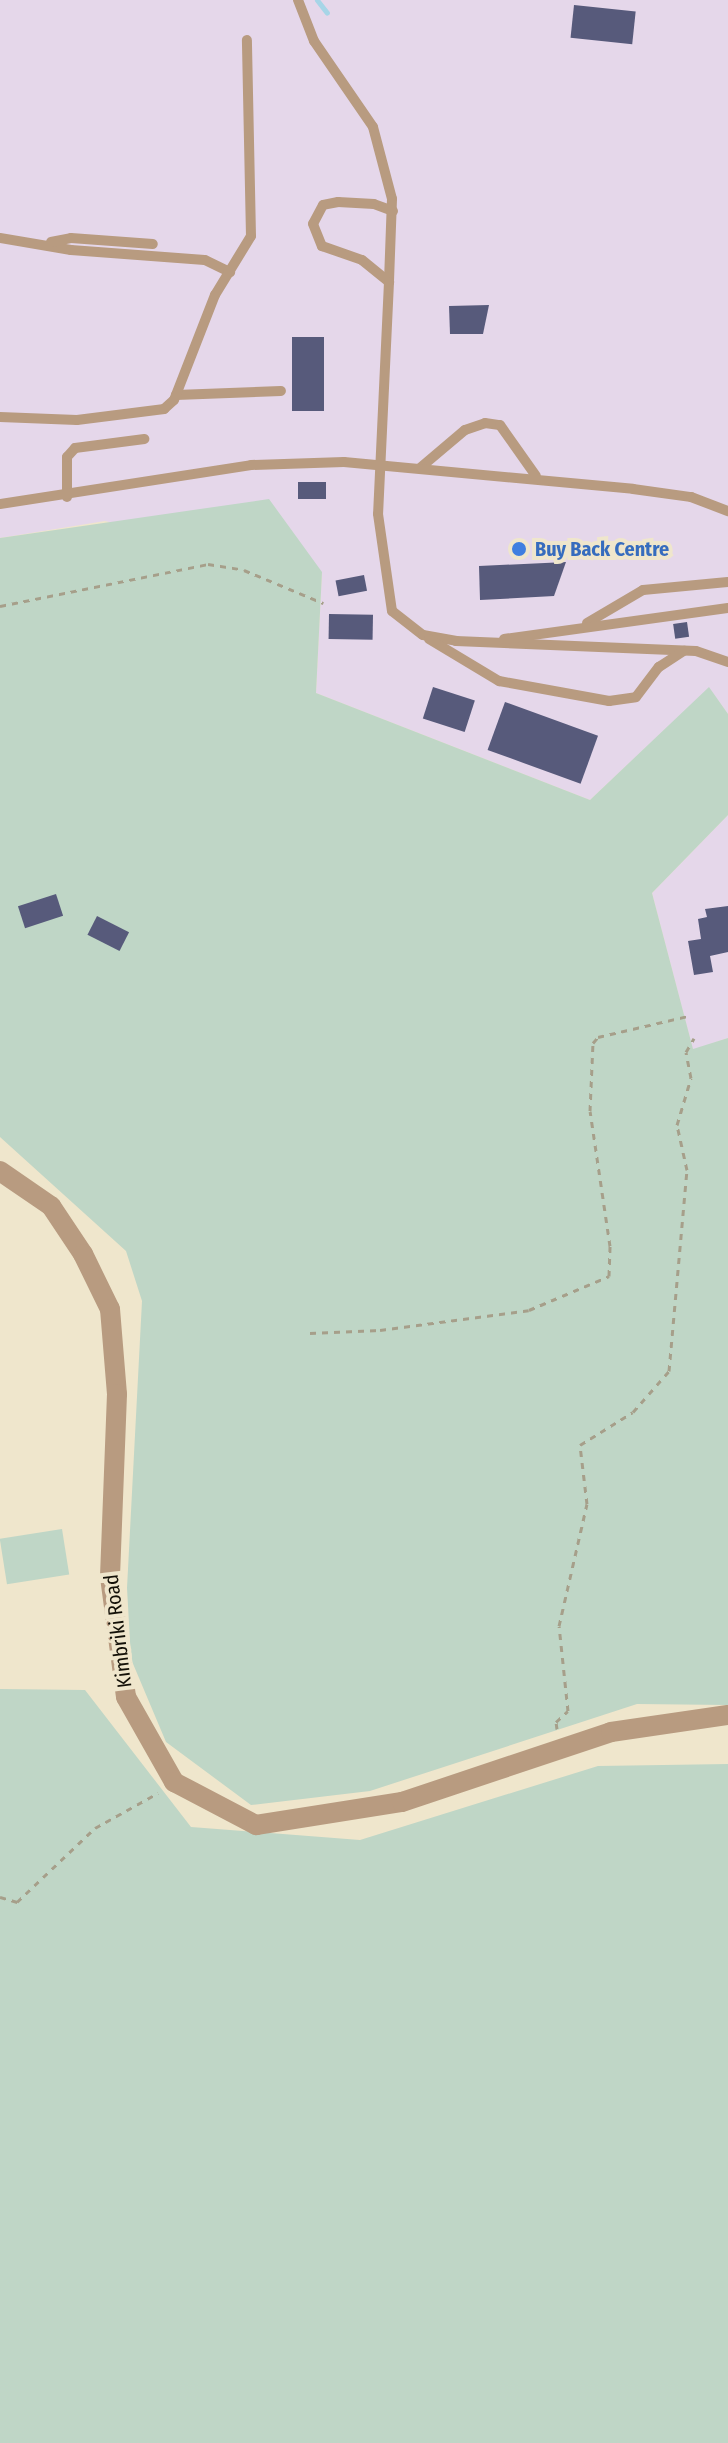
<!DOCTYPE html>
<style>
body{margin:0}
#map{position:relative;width:728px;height:2443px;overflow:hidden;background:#efe6cc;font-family:"Fira Sans Condensed",sans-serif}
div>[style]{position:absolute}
.industrial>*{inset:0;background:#e5d7ea}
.green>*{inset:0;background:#bfd6c6;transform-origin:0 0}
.stream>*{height:5px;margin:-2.5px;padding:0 2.5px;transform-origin:2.5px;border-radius:2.5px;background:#a7d5e7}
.building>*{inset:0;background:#575a7b;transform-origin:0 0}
.path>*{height:3px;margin-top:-1.5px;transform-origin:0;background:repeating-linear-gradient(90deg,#a69f8a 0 6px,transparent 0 12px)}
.lane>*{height:10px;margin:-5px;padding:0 5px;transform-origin:5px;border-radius:5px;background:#b89b80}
.street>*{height:20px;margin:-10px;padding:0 10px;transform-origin:10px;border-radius:10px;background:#b89b80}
.dots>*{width:22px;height:22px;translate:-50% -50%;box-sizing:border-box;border:4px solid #efe6cc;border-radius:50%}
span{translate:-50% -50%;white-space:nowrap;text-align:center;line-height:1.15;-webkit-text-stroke:8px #efe6cc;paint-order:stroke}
.shop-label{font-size:20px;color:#366cbe;font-weight:700}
.left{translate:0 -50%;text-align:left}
.street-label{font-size:20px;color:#131007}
</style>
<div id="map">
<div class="industrial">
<div style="clip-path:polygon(0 0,728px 0,728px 714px,709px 688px,590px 800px,316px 693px,322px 572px,105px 521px,0 538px)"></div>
<div style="clip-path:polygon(728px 815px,728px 1038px,693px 1050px,652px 893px)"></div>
</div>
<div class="green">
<div style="clip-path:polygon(269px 499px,322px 572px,316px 693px,590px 800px,709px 687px,728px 714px,728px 815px,652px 893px,693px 1049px,728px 1038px,728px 1705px,637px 1704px,370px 1791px,251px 1805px,166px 1742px,131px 1659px,127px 1588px,142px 1301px,126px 1251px,0 1137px,0 538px)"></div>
<div style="left:62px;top:1529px;width:46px;height:63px;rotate:81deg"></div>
<div style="clip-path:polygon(0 1689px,85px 1690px,191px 1827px,360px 1840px,598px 1766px,728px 1764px,728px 2443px,0 2443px)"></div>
</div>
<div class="stream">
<div style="left:317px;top:0;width:16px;rotate:52deg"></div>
</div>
<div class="building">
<div style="left:574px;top:5px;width:62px;height:33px;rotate:6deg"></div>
<div style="clip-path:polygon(489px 305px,483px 334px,450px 334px,449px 306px)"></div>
<div style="left:292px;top:337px;width:32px;height:74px"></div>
<div style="left:298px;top:482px;width:28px;height:17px"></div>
<div style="clip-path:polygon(566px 562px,554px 596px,480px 600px,479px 566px)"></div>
<div style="left:364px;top:575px;width:16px;height:29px;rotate:79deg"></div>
<div style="left:329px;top:614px;width:44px;height:25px;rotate:1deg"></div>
<div style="left:687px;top:622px;width:15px;height:14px;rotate:82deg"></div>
<div style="left:433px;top:687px;width:44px;height:33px;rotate:18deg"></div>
<div style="left:505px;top:702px;width:99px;height:51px;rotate:20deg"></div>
<div style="left:56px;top:894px;width:23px;height:40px;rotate:72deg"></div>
<div style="clip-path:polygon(728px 906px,728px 952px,710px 956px,713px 972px,694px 975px,688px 941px,701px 939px,698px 919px,707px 917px,705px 909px)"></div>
<div style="left:97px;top:916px;width:36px;height:21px;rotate:27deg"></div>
</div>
<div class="path">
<div style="left:0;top:606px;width:212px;rotate:-11.4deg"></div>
<div style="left:208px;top:564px;width:36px;rotate:9deg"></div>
<div style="left:244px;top:570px;width:86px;rotate:22.7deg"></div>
<div style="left:310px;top:1333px;width:70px;rotate:-2.5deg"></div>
<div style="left:380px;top:1330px;width:150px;rotate:-7.6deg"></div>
<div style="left:529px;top:1310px;width:87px;rotate:-23deg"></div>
<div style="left:609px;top:1276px;width:30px;rotate:-88deg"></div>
<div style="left:610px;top:1246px;width:136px;rotate:-98.4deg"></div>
<div style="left:590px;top:1111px;width:68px;rotate:-87.5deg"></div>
<div style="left:593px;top:1043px;width:8px;rotate:-50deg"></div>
<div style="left:598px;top:1037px;width:92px;rotate:-13.1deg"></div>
<div style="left:557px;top:1729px;width:7px;rotate:-98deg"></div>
<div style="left:556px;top:1722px;width:16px;rotate:-43deg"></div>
<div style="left:568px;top:1711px;width:85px;rotate:-96deg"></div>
<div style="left:559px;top:1626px;width:125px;rotate:-77.1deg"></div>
<div style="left:587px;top:1504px;width:59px;rotate:-96.8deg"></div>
<div style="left:580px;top:1445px;width:62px;rotate:-31.9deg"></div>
<div style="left:633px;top:1412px;width:55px;rotate:-48.7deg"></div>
<div style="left:669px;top:1371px;width:202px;rotate:-84.9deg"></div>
<div style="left:687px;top:1170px;width:46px;rotate:-102.5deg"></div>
<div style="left:677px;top:1125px;width:49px;rotate:-73.4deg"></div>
<div style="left:691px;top:1078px;width:26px;rotate:-101deg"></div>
<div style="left:686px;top:1052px;width:16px;rotate:-60deg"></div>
<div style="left:0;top:1897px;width:18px;rotate:16deg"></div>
<div style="left:17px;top:1902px;width:108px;rotate:-43.5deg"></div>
<div style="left:95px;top:1828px;width:72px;rotate:-29.1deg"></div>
</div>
<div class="lane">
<div style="left:298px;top:0;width:44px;rotate:68.7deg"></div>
<div style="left:314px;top:41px;width:104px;rotate:55.5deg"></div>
<div style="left:373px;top:127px;width:74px;rotate:75.2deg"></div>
<div style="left:392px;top:199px;width:83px;rotate:92.1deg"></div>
<div style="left:393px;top:211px;width:20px;rotate:-160deg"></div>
<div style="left:374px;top:204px;width:36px;rotate:-177deg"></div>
<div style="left:338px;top:202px;width:15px;rotate:169deg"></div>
<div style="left:323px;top:205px;width:21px;rotate:118deg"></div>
<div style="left:313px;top:224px;width:24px;rotate:68deg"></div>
<div style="left:322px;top:246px;width:42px;rotate:19.3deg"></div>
<div style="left:362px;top:260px;width:35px;rotate:39deg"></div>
<div style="left:389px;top:282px;width:232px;rotate:92.7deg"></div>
<div style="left:378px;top:514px;width:98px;rotate:81.8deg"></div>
<div style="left:392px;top:611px;width:39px;rotate:38deg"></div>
<div style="left:423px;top:635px;width:34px;rotate:10deg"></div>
<div style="left:456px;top:641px;width:240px;rotate:2.4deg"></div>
<div style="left:696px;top:651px;width:34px;rotate:19deg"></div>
<div style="left:0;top:238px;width:72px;rotate:9.6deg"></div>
<div style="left:71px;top:250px;width:134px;rotate:4.3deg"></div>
<div style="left:205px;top:260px;width:28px;rotate:26deg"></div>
<div style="left:51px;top:242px;width:20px;rotate:-11deg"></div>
<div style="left:71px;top:238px;width:82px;rotate:4.2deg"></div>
<div style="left:176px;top:395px;width:105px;rotate:-2.2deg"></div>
<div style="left:0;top:417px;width:77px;rotate:2.2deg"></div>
<div style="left:77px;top:420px;width:88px;rotate:-7.2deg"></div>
<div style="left:164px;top:409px;width:13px;rotate:-42deg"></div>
<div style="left:174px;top:400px;width:113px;rotate:-68.7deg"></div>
<div style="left:215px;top:295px;width:69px;rotate:-58.6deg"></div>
<div style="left:251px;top:236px;width:196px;rotate:-91.2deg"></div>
<div style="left:420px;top:468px;width:59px;rotate:-40.2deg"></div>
<div style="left:465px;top:430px;width:21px;rotate:-19deg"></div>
<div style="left:485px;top:423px;width:15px;rotate:8deg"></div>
<div style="left:500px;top:425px;width:62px;rotate:54.8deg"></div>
<div style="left:67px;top:497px;width:40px;rotate:-90deg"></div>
<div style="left:67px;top:457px;width:12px;rotate:-48deg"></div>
<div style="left:75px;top:448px;width:70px;rotate:-7.4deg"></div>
<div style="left:0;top:504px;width:254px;rotate:-8.8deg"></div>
<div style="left:251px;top:465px;width:93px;rotate:-1.8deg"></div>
<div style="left:344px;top:462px;width:290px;rotate:5.3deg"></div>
<div style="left:633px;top:489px;width:59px;rotate:7.9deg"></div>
<div style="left:691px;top:497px;width:40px;rotate:21deg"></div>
<div style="left:587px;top:623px;width:65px;rotate:-30.5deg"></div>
<div style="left:643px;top:590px;width:85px;rotate:-5.4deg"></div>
<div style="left:429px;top:639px;width:82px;rotate:31deg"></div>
<div style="left:499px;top:681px;width:112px;rotate:10.3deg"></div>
<div style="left:609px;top:701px;width:27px;rotate:-8deg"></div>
<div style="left:636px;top:697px;width:38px;rotate:-53deg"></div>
<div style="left:659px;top:667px;width:30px;rotate:-33deg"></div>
<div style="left:504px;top:639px;width:226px;rotate:-7.9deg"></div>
</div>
<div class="street">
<div style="left:0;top:1171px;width:62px;rotate:34.5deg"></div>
<div style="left:51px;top:1206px;width:58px;rotate:56.3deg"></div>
<div style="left:83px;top:1254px;width:61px;rotate:63.9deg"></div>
<div style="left:110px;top:1309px;width:85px;rotate:85.3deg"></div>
<div style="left:117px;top:1394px;width:183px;rotate:92.2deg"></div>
<div style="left:110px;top:1577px;width:121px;rotate:82.4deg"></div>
<div style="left:126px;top:1697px;width:98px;rotate:60.5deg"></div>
<div style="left:174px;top:1782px;width:93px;rotate:27.7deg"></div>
<div style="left:256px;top:1825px;width:148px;rotate:-9deg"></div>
<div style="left:402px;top:1802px;width:220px;rotate:-18.5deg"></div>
<div style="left:611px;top:1732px;width:118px;rotate:-8.3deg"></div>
</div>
<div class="dots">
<div style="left:519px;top:549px;background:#3f7fe0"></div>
</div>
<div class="shop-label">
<span class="left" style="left:535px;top:549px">Buy Back Centre</span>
</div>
<div class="street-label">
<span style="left:118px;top:1631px;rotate:-97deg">Kimbriki Road</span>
</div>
</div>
